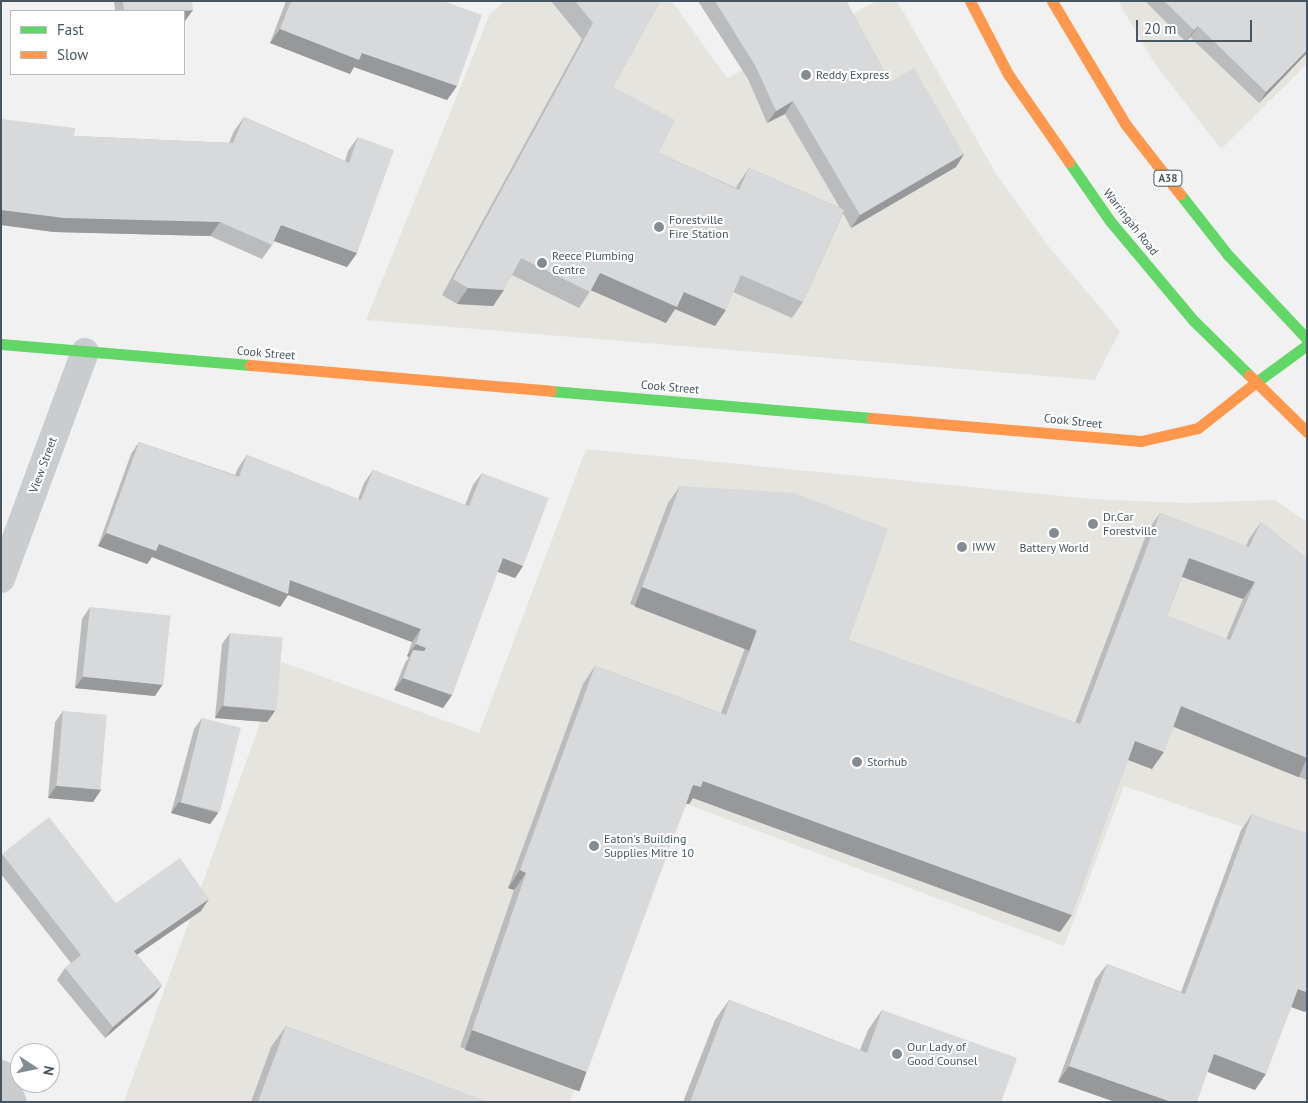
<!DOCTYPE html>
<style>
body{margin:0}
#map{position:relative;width:1308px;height:1103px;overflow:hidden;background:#f1f1f1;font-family:"PT Sans",sans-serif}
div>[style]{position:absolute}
.commercial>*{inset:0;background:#e6e4df}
.street>*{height:28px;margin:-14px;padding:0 14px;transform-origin:14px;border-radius:14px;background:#cacdd0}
.fast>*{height:11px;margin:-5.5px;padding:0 5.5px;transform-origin:5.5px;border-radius:5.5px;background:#63d668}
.slow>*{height:11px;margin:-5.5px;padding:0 5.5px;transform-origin:5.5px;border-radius:5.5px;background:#ff974d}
.wall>*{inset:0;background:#babbbc}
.shaded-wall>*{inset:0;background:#979899;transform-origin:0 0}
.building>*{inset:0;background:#d8d9db;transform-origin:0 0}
.dots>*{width:14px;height:14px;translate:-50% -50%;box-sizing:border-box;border:2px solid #fff;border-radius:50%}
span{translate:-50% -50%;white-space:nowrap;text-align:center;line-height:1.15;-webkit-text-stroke:4px #fff;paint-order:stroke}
.shield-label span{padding:1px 4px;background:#fff;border:1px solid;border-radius:4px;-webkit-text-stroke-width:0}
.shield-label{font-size:11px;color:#46555f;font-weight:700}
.poi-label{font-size:12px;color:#46555f}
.left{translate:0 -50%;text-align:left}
.street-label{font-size:12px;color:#46555f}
.frame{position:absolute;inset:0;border:2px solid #46555f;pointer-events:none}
.legend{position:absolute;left:10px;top:10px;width:175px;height:65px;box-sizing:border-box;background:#fff;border:1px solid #b5bbbf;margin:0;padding:6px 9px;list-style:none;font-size:15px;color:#46555f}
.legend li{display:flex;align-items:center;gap:10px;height:25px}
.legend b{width:25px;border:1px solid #b5bbbf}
.north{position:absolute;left:10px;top:1043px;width:50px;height:50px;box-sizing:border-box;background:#fff;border:1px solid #b5bbbf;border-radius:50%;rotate:101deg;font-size:14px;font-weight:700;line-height:20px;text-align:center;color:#46555f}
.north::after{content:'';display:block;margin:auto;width:18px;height:22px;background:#828c92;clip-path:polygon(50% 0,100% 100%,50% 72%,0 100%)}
.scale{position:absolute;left:1136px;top:20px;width:116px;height:22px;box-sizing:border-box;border:2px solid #46555f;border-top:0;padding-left:6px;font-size:15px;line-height:18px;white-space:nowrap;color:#46555f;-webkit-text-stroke:4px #fff;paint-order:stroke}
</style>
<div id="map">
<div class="commercial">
<div style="clip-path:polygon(504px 1px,672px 1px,727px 78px,877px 1px,897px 1px,997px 175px,1049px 247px,1120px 331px,1095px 380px,366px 320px,490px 14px)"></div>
<div style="clip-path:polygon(1118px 1px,1307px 1px,1307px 64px,1221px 149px,1155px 64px)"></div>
<div style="clip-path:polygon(586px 449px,1092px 499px,1186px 503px,1275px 500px,1307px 522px,1307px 849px,1124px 786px,1064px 946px,681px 802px,570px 1102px,124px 1102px,282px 662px,479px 733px)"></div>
</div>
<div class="street">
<div style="left:1px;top:579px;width:242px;rotate:-69.7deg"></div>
<div style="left:1px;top:1074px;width:30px;rotate:67deg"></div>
</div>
<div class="fast">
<div style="left:1069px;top:162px;width:72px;rotate:55.2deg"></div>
<div style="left:1110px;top:221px;width:131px;rotate:50deg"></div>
<div style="left:1194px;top:321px;width:77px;rotate:44.5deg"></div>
<div style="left:1180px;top:194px;width:78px;rotate:51.8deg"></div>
<div style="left:1228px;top:255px;width:115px;rotate:46.8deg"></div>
<div style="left:1px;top:344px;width:250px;rotate:4.8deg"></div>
<div style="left:1255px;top:383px;width:64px;rotate:-36.2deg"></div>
<div style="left:551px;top:391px;width:322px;rotate:4.8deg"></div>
</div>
<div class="slow">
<div style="left:970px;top:1px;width:82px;rotate:62.5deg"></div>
<div style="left:1008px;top:74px;width:107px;rotate:55.3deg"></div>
<div style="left:1052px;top:1px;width:144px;rotate:59.2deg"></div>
<div style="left:1126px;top:125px;width:88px;rotate:52deg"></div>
<div style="left:250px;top:365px;width:302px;rotate:4.9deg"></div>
<div style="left:1249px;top:375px;width:81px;rotate:44.5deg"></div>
<div style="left:872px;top:418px;width:270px;rotate:4.9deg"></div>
<div style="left:1141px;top:441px;width:58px;rotate:-12.8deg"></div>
<div style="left:1198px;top:428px;width:73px;rotate:-38.3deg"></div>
</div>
<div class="wall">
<div style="clip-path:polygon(114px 1px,192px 1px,185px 21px,184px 11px,115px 11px)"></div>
<div style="clip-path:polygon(286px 1px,443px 1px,457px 86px,447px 100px,354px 67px,350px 74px,270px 43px)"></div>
<div style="clip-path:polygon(551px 1px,660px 1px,613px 87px,659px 153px,736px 188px,738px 184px,749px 168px,840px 208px,785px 114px,767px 123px,748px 79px,698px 1px,846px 1px,890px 82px,964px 154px,956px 167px,851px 228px,843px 213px,803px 302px,792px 318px,733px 292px,715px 326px,675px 309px,666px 323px,591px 290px,579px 308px,512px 275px,493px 306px,457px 304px,442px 295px,582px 39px)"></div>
<div style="clip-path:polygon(1145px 1px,1307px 1px,1307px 53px,1259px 103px,1190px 37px,1186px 42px)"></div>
<div style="clip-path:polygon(244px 117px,345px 161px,348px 151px,358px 137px,357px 253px,347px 267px,274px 241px,272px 245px,262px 259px,210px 236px,54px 232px,1px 225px,1px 119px,74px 136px,229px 143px,234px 131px)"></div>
<div style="clip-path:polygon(139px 442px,235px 475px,238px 468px,247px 455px,358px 499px,364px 483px,373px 470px,465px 505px,473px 485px,482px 473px,523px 566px,515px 578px,497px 572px,452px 695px,443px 708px,394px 690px,405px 663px,409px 657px,407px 656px,412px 642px,288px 595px,280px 607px,152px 557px,147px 564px,98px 546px,131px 454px)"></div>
<div style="clip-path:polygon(evenodd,680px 486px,849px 640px,1075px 723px,1148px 530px,1160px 513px,1246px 546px,1249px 539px,1261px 522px,1307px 559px,1307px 780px,1174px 726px,1152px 769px,1128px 760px,1060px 932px,693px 798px,689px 804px,686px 804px,575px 1090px,460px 1047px,514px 890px,508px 888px,583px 684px,595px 666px,721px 713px,745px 648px,630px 604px,668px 503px,680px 486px,1182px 577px,1243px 599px,1226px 639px,1167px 616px,1182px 577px)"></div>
<div style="clip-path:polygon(90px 607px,155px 696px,75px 688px,82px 619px)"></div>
<div style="clip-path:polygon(230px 633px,275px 711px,267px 722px,215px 718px,222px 644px)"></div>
<div style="clip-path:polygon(63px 711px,101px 790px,93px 802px,48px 798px,55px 722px)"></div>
<div style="clip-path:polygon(202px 718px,218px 813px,210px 824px,171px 813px,194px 729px)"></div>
<div style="clip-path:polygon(1252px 814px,1305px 1012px,1291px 1007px,1255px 1090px,1208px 1072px,1058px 1082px,1095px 980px,1107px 964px,1181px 992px,1241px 830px)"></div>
<div style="clip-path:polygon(2px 854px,116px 903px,201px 911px,137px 955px,162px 985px,154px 996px,105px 1038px,57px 980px,65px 968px,71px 963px,1px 874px,1px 855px)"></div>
<div style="clip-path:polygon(729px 1000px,860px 1050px,868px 1030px,882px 1010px,1001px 1102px,683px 1102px,715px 1020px)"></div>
<div style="clip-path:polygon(286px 1026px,487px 1102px,251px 1102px,271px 1047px)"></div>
</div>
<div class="shaded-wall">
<div style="clip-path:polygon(193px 10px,185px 21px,184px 21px,184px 11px,181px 11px)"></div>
<div style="clip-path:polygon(1198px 26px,1190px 37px,1186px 42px,1194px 30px)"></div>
<div style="clip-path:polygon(280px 29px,362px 53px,457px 86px,447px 100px,354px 67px,350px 74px,270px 43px)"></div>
<div style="clip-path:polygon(1307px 50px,1307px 53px,1259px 103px,1266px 92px)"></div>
<div style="clip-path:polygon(793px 101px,785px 114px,767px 123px,776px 111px)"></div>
<div style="clip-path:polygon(964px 154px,956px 167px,851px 228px,860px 215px)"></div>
<div style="clip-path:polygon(1px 210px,220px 222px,210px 236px,54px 232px,1px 225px)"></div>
<div style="clip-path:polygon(281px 225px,357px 253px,347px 267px,271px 240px)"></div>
<div style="clip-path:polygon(600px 273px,684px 292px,726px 310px,715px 326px,675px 309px,666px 323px,588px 289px)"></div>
<div style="clip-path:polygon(468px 288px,504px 290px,493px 306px,457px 304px)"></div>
<div style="clip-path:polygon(106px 533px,159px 544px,290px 580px,421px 629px,412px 642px,288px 595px,280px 607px,152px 557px,147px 564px,98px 546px)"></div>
<div style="clip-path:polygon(503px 558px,523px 566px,515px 578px,494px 570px)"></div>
<div style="clip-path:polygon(1189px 558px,1255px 582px,1243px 599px,1177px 575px)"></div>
<div style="left:642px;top:587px;width:123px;height:21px;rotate:21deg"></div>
<div style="clip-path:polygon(416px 644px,426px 648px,417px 660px,413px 650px,409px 657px,407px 656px)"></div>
<div style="clip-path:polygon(83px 677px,163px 684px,155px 696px,75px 688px)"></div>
<div style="clip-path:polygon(403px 678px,452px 695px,443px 708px,394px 690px)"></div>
<div style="clip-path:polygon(222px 706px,275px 711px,267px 722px,215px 718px)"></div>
<div style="left:1181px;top:706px;width:136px;height:22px;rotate:22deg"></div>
<div style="clip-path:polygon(1135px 741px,1164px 752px,1152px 769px,1123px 758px)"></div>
<div style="clip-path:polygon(703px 781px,1072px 915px,1060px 932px,693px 798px,689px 804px,681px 802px,693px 785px)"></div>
<div style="clip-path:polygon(56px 786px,101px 790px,93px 802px,48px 798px)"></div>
<div style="clip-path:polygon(179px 802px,218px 813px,210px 824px,171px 813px)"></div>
<div style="clip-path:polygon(520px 870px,526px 873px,514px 890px,508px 888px)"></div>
<div style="clip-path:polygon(209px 899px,201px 911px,126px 962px,134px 951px)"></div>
<div style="clip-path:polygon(162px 985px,154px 996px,105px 1038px,113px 1027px)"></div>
<div style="clip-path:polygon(1298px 989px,1307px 992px,1307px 1009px,1305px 1012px,1286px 1005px)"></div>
<div style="left:472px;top:1030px;width:122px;height:21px;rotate:20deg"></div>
<div style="clip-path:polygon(1214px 1054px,1266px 1074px,1255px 1090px,1203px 1070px)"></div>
<div style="clip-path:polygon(1069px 1066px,1172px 1102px,1115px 1102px,1058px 1082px)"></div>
</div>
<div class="building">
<div style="clip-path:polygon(123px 1px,192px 1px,193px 10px,181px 11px,124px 11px)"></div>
<div style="clip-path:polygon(291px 1px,443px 1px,482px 15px,457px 86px,362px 53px,359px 60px,280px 29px)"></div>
<div style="clip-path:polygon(575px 1px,660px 1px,613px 87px,675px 120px,659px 153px,739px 190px,749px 168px,844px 210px,803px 302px,741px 275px,726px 310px,684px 292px,677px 307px,600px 273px,590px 292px,521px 258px,504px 290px,468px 288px,453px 279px,593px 23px)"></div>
<div style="clip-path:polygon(715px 1px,846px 1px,890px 82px,914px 68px,964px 154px,860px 215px,793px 101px,776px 111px,756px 67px)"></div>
<div style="clip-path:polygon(1164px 1px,1307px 1px,1307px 50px,1266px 92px,1198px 26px,1194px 30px)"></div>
<div style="clip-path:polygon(244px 117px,349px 163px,358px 137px,394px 150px,357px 253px,281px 225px,272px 245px,220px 222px,64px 218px,1px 210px,1px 119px,75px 128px,74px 136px,233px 143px)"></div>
<div style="clip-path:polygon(139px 442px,239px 477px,247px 455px,361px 500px,373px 470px,469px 506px,482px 473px,549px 498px,523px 566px,503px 558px,452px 695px,403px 678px,413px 650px,425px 651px,426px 648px,416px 644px,421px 629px,290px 580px,288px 594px,159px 544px,156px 551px,106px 533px)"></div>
<div style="clip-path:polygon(evenodd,680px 486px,795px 493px,888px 529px,849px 640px,1080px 724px,1160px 513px,1249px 547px,1261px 522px,1307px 559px,1307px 758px,1181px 706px,1164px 752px,1135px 741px,1072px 915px,703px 781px,701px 787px,693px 785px,587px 1072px,472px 1030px,526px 873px,520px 870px,595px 666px,726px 715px,757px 630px,642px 587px,680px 486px,1189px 558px,1255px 582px,1230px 640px,1167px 616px,1189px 558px)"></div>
<div style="left:90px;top:607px;width:81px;height:70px;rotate:6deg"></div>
<div style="left:230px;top:633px;width:53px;height:73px;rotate:5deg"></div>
<div style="left:63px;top:711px;width:44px;height:75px;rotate:5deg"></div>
<div style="left:202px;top:718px;width:40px;height:87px;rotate:14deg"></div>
<div style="clip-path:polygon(1252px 814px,1307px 833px,1307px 992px,1298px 989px,1266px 1074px,1214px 1054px,1197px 1102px,1172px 1102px,1069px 1066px,1107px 964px,1185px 994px)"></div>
<div style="clip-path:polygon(49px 817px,116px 903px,180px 858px,209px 899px,134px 951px,162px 985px,113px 1027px,65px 968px,81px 955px,2px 854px)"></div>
<div style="clip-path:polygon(729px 1000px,867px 1053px,882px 1010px,1017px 1058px,1001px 1102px,690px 1102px)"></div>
<div style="clip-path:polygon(286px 1026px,487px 1102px,258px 1102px)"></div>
</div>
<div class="dots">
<div style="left:806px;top:75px;background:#828c92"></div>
<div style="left:659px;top:227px;background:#828c92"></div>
<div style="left:542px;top:263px;background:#828c92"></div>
<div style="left:1093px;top:524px;background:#828c92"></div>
<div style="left:1054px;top:533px;background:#828c92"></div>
<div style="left:962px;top:547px;background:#828c92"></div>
<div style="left:857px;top:762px;background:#828c92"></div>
<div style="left:594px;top:846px;background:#828c92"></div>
<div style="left:897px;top:1054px;background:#828c92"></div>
</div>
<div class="shield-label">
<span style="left:1168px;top:178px">A38</span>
</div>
<div class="poi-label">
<span class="left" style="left:816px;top:75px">Reddy Express</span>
<span class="left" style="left:669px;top:227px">Forestville<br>Fire Station</span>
<span class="left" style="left:552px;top:263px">Reece Plumbing<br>Centre</span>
<span class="left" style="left:1103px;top:524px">Dr.Car<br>Forestville</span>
<span class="left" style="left:972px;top:547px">IWW</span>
<span style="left:1054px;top:548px">Battery World</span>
<span class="left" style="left:867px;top:762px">Storhub</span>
<span class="left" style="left:604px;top:846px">Eaton's Building<br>Supplies Mitre 10</span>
<span class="left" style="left:907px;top:1054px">Our Lady of<br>Good Counsel</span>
</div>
<div class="street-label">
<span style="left:1131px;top:222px;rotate:52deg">Warringah Road</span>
<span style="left:266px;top:353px;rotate:5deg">Cook Street</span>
<span style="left:670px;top:387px;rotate:5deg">Cook Street</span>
<span style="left:1073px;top:421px;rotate:6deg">Cook Street</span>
<span style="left:43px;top:465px;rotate:-70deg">View Street</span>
</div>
<div class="frame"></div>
<ul class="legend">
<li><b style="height:6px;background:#63d668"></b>Fast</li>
<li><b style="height:6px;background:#ff974d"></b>Slow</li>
</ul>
<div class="north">N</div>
<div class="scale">20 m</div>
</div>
